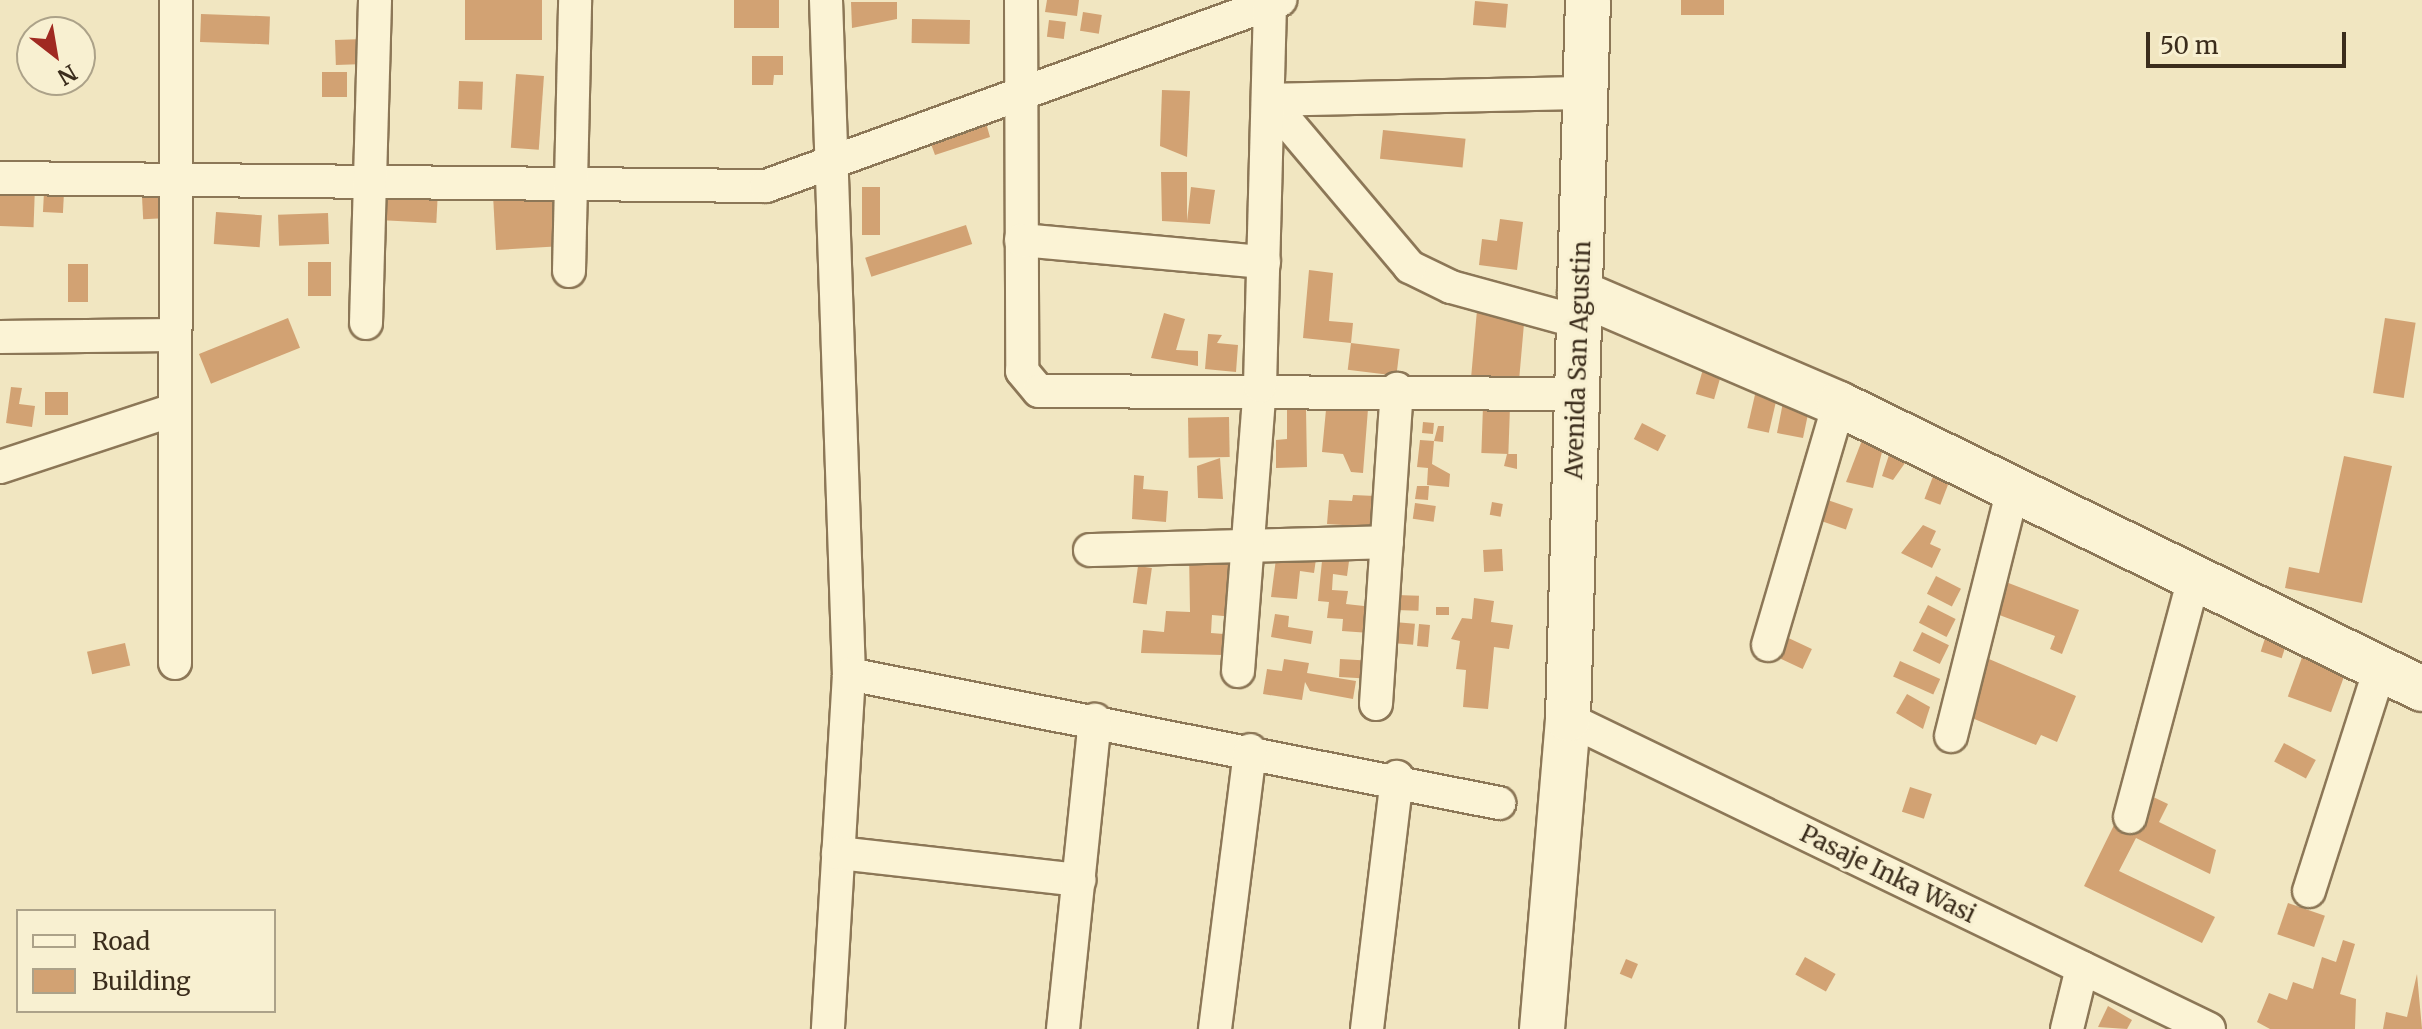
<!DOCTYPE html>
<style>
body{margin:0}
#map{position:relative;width:2422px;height:1029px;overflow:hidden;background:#f1e6c1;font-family:Merriweather,serif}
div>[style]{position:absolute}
.building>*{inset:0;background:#d2a273;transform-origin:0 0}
.roads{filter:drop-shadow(2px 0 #8c7757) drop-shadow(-2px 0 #8c7757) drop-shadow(0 2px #8c7757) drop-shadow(0 -2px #8c7757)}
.street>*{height:32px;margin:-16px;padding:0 16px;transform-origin:16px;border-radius:16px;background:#fbf3d5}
.secondary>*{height:44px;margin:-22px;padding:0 22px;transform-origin:22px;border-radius:22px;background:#fbf3d5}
span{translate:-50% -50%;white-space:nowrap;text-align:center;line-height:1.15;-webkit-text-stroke:6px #f8f0d1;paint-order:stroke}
.street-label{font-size:24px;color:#3b2d1c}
.legend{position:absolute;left:16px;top:909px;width:260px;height:104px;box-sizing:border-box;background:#f8f0d1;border:2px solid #aca289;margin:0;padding:10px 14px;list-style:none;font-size:24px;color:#3b2d1c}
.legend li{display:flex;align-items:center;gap:16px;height:40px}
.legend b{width:40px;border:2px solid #aca289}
.north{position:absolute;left:16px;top:16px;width:80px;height:80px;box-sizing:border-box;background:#f8f0d1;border:2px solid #aca289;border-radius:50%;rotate:149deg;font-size:22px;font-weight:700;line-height:32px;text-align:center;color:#3b2d1c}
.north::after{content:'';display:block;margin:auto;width:28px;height:36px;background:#a02a22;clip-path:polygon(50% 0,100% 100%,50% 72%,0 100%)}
.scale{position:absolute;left:2146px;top:32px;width:200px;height:36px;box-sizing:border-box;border:4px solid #3b2d1c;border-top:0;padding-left:10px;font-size:24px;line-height:28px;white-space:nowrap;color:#3b2d1c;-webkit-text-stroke:6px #f8f0d1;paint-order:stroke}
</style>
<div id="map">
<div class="building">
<div style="left:465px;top:0;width:77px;height:40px"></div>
<div style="left:734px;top:0;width:45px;height:28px"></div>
<div style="clip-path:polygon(1047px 0,1079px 0,1077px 16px,1045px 12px)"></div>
<div style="left:1681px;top:0;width:43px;height:15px"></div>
<div style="left:1475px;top:1px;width:33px;height:24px;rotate:5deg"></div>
<div style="clip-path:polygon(851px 2px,897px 2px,897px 19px,852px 28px)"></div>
<div style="left:1083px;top:12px;width:19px;height:19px;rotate:9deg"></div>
<div style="left:201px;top:14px;width:69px;height:28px;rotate:2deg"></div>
<div style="left:912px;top:19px;width:58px;height:24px;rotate:1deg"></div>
<div style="left:1049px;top:20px;width:17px;height:17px;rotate:7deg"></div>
<div style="left:364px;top:39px;width:25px;height:29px;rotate:88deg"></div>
<div style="clip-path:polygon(752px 56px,783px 56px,783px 75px,774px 75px,773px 85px,752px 85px)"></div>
<div style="left:322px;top:72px;width:25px;height:25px"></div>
<div style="left:516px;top:74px;width:28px;height:74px;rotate:4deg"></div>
<div style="left:459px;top:81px;width:24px;height:28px;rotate:2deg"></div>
<div style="clip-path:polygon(1162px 90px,1190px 91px,1187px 157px,1160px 146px)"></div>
<div style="clip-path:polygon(984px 116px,990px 137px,935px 155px,931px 144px,912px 151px,908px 140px)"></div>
<div style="left:1383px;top:130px;width:83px;height:29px;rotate:6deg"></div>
<div style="clip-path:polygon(1161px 172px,1187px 172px,1187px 221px,1191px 187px,1215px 190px,1210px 224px,1162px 221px)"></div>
<div style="left:0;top:185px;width:35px;height:41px;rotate:2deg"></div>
<div style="left:862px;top:187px;width:18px;height:48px"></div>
<div style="left:380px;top:189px;width:58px;height:31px;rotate:3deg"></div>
<div style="clip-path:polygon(549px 191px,560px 202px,563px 246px,496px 250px,493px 195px)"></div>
<div style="left:44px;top:192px;width:20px;height:20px;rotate:3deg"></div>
<div style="left:167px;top:196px;width:22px;height:25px;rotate:87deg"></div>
<div style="left:216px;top:212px;width:46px;height:32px;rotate:4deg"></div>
<div style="left:328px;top:213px;width:31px;height:50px;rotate:88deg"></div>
<div style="clip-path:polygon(1500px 219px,1523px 222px,1517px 270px,1479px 265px,1482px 239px,1497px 241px)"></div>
<div style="left:966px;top:225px;width:20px;height:106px;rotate:72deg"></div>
<div style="left:308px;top:262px;width:23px;height:34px"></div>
<div style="left:68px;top:264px;width:20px;height:38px"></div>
<div style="clip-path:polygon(1309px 270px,1333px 273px,1329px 321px,1353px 323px,1351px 343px,1303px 338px)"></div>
<div style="left:1477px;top:310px;width:48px;height:76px;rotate:5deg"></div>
<div style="clip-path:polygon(1164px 313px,1185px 319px,1176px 350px,1198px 351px,1198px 366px,1151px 358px)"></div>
<div style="left:288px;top:318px;width:32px;height:96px;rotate:68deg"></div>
<div style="left:2385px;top:318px;width:31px;height:76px;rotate:9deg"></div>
<div style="clip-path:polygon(1208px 334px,1222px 335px,1217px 343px,1238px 345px,1236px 372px,1205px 369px)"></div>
<div style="left:1351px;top:343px;width:49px;height:27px;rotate:7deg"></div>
<div style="left:1703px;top:369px;width:19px;height:26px;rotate:16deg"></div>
<div style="left:1757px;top:386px;width:22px;height:43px;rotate:13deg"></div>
<div style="clip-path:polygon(11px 387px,22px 388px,19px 404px,35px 406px,32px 427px,6px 423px)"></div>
<div style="left:45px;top:392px;width:23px;height:23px"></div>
<div style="clip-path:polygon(1785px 392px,1808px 414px,1803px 438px,1777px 433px)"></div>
<div style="clip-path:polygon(1327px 399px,1368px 409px,1363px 473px,1351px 472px,1343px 454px,1322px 452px)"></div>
<div style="left:1483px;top:406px;width:27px;height:47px;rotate:2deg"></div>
<div style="clip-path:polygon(1287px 409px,1306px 409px,1307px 467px,1276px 468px,1276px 440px,1287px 439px)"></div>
<div style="left:1229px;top:417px;width:40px;height:41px;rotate:89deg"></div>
<div style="left:1423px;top:422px;width:11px;height:11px;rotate:5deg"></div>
<div style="left:1642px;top:423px;width:27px;height:18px;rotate:27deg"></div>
<div style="clip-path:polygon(1438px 426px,1444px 426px,1443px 442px,1434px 441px)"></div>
<div style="clip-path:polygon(1864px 435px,1885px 440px,1873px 488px,1846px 482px)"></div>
<div style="clip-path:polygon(1420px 440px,1434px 441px,1432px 464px,1450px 474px,1449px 487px,1427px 485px,1428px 468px,1417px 467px)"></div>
<div style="clip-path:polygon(1891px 449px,1910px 456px,1893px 480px,1882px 476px)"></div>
<div style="clip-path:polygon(1507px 454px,1517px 454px,1517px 469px,1504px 466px)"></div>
<div style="clip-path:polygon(2344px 456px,2392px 466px,2362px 603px,2285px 588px,2289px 567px,2319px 573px)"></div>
<div style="clip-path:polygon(1220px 458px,1223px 499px,1198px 498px,1197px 466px)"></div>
<div style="left:1937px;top:466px;width:17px;height:35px;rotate:21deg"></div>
<div style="clip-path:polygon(1134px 475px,1144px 476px,1143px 489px,1168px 491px,1166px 522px,1132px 519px)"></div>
<div style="clip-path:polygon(1417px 486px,1429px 486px,1428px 500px,1415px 499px)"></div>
<div style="clip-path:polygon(1353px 495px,1375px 496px,1374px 527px,1327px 524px,1329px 500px,1352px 501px)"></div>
<div style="left:1819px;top:497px;width:36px;height:22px;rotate:19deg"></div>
<div style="left:1492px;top:502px;width:11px;height:13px;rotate:10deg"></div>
<div style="left:1415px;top:503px;width:21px;height:16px;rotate:8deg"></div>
<div style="clip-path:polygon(1923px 525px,1936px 531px,1930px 544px,1941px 549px,1932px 568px,1901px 553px)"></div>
<div style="left:1502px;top:549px;width:22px;height:19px;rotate:87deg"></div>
<div style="clip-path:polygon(1277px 551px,1317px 552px,1314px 573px,1300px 571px,1297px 599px,1271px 597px)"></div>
<div style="clip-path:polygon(1323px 551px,1350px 554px,1347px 576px,1333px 574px,1332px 590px,1348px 591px,1346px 604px,1373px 607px,1370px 633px,1342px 631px,1343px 619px,1327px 618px,1329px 602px,1318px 601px)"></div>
<div style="clip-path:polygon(1189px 552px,1231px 555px,1227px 597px,1237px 597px,1235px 617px,1212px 615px,1211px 633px,1224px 634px,1223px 655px,1141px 653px,1143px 630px,1164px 632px,1166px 611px,1190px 612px)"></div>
<div style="left:1138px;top:566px;width:14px;height:37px;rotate:8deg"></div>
<div style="left:1936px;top:576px;width:28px;height:20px;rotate:27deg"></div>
<div style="clip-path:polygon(1998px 579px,2079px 610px,2062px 654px,2050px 649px,2055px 636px,1986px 610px)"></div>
<div style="left:1396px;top:595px;width:23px;height:15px;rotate:2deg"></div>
<div style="clip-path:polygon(1474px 598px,1494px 601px,1491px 622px,1513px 625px,1509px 649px,1494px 647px,1488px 709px,1463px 707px,1466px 670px,1456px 669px,1460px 641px,1451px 639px,1462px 618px,1472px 619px)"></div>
<div style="left:1928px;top:605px;width:31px;height:20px;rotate:27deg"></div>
<div style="left:1436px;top:607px;width:13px;height:8px"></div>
<div style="clip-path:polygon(1275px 614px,1289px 616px,1288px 627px,1313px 631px,1311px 644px,1271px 637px)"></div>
<div style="left:1394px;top:622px;width:21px;height:21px;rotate:5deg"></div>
<div style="left:2270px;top:623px;width:22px;height:30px;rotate:18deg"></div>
<div style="left:1419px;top:624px;width:11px;height:22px;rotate:5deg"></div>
<div style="left:1922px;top:632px;width:30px;height:21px;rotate:26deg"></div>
<div style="left:1782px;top:635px;width:33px;height:22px;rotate:25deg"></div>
<div style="left:2308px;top:641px;width:46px;height:59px;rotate:20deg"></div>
<div style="left:125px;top:643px;width:23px;height:39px;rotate:77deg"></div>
<div style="clip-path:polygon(1284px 659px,1309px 663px,1307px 673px,1356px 681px,1353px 699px,1310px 691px,1305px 682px,1302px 700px,1263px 694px,1267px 669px,1282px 671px)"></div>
<div style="left:1340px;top:659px;width:22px;height:18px;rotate:3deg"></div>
<div style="clip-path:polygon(1989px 659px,2076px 696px,2057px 742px,2041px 735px,2036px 745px,1965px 715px)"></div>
<div style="left:1900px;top:661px;width:44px;height:17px;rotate:24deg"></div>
<div style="clip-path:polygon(1907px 694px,1930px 707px,1923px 729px,1896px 713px)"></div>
<div style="left:2284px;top:743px;width:36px;height:21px;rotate:28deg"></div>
<div style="left:1910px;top:787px;width:23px;height:26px;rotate:18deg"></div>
<div style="clip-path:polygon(2149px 795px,2168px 804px,2159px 822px,2216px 850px,2210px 874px,2136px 838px,2119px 871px,2215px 917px,2202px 943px,2084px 886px,2115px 823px,2132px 831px)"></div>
<div style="left:2288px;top:903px;width:39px;height:33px;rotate:19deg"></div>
<div style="clip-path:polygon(2343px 940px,2355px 944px,2340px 994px,2356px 999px,2355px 1029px,2270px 1029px,2257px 1022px,2269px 993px,2287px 1000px,2293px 982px,2313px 989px,2322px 957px,2336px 962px)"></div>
<div style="left:1805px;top:957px;width:35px;height:20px;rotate:29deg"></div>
<div style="left:1626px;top:959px;width:13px;height:16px;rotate:23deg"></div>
<div style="clip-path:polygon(2417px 974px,2422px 1029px,2383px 1029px,2386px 1012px,2407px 1017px)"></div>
<div style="clip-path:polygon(2108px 1006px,2132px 1020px,2127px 1029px,2098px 1027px)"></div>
</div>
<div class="roads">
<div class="street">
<div style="left:826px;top:0;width:674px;rotate:88.05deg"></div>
<div style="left:849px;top:674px;width:356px;rotate:93.4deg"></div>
<div style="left:1021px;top:0;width:371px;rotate:89.8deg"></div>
<div style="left:1022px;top:371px;width:26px;rotate:50deg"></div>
<div style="left:1039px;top:391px;width:538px;rotate:0.32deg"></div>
<div style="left:0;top:178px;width:766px;rotate:0.6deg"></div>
<div style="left:766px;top:186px;width:547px;rotate:-19.89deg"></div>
<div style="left:1021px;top:240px;width:244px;rotate:5.2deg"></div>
<div style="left:569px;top:271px;width:271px;rotate:-88.7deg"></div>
<div style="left:1579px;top:322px;width:133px;rotate:-164.7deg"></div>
<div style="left:1451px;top:287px;width:46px;rotate:-154deg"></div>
<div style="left:1410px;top:267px;width:219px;rotate:-130.2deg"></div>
<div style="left:1269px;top:100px;width:317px;rotate:-1.3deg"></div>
<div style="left:366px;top:323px;width:323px;rotate:-88.4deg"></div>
<div style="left:0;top:337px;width:173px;rotate:-0.7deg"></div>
<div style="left:0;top:467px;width:182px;rotate:-18.2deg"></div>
<div style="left:1090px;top:550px;width:297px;rotate:-1.5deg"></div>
<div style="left:1768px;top:645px;width:251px;rotate:-73.6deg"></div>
<div style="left:175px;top:663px;width:663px;rotate:-89.91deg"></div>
<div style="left:1238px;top:671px;width:286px;rotate:-85.6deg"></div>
<div style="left:1260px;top:386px;width:386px;rotate:-88.5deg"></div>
<div style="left:849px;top:674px;width:663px;rotate:11.23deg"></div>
<div style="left:1376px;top:704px;width:316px;rotate:-86.2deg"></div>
<div style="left:1568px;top:719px;width:712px;rotate:25.81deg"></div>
<div style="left:1951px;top:736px;width:255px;rotate:-75.9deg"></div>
<div style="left:2130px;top:817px;width:247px;rotate:-75deg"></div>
<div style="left:838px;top:853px;width:243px;rotate:6.4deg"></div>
<div style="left:2309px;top:891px;width:233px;rotate:-72.3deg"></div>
<div style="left:1063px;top:1029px;width:311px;rotate:-84.1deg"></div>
<div style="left:1215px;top:1029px;width:281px;rotate:-82.8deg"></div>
<div style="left:1367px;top:1029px;width:254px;rotate:-83.2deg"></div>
<div style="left:2067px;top:1029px;width:63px;rotate:-76.2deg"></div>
</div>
<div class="secondary">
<div style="left:1580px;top:293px;width:282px;rotate:23.2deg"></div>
<div style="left:1839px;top:404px;width:649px;rotate:26.05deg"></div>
<div style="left:1542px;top:1029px;width:311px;rotate:-85.2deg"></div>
<div style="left:1568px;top:719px;width:719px;rotate:-88.41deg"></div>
</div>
</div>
<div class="street-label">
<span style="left:1578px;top:360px;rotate:-88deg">Avenida San Agustin</span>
<span style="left:1888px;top:874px;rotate:26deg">Pasaje Inka Wasi</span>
</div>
<ul class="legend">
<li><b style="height:10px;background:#fbf3d5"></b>Road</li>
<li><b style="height:22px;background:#d2a273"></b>Building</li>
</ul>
<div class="north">N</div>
<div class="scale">50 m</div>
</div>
